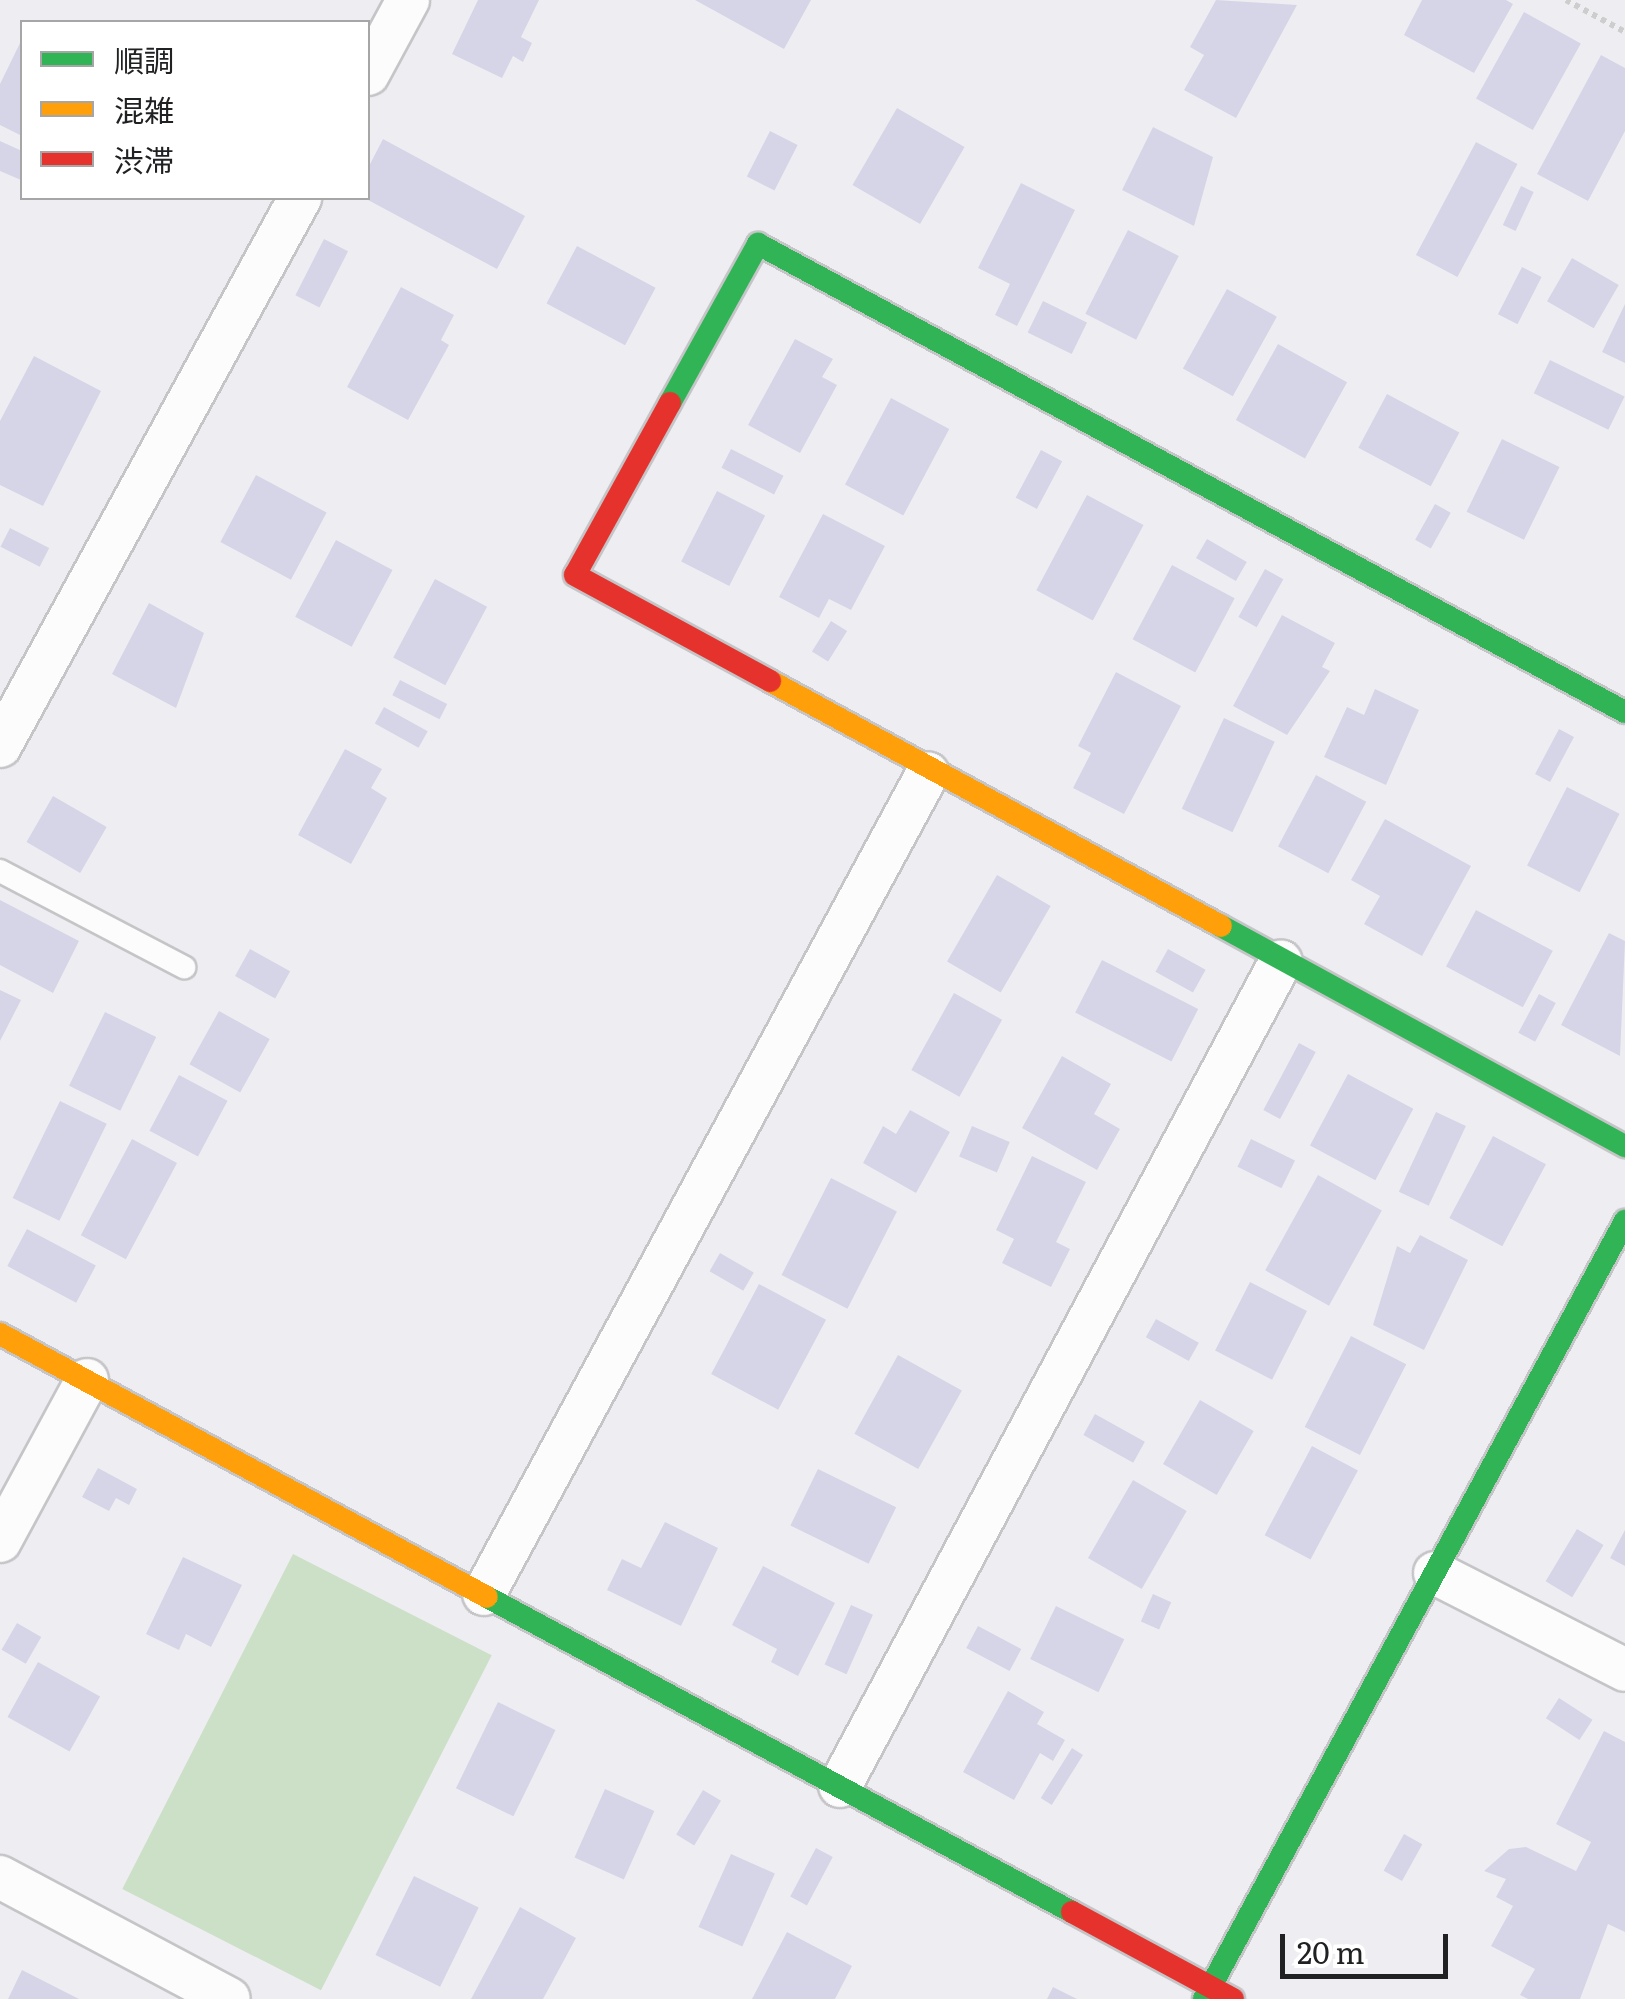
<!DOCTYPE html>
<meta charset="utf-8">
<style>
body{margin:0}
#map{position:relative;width:1625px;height:1999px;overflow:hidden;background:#eeeef2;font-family:Literata,"Noto Sans JP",serif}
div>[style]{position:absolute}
.green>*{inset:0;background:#cbe0c7;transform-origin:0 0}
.building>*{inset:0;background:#d5d5e7;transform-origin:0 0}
.path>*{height:6px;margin-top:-3px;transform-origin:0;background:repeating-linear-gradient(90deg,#cdcdce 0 5px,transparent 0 10px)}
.roads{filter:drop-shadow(2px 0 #c5c5c8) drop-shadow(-2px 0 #c5c5c8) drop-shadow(0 2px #c5c5c8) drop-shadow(0 -2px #c5c5c8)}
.lane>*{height:22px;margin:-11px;padding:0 11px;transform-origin:11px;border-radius:11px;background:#fcfcfd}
.street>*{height:42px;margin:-21px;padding:0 21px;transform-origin:21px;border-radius:21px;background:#fcfcfd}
.fast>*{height:22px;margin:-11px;padding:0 11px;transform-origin:11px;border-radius:11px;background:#30b455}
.slow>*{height:22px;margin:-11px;padding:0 11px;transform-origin:11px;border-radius:11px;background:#ff9f0a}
.jam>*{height:22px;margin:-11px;padding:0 11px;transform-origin:11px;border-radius:11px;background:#e5322d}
span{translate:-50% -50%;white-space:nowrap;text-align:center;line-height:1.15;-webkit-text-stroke:8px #fff;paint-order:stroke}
.legend{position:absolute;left:20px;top:20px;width:350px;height:180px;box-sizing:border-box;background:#fff;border:2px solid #a6a6a7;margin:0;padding:12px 18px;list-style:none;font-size:30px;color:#202123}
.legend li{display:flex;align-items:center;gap:20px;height:50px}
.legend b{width:50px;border:2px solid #a6a6a7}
.scale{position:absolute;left:1280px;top:1934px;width:168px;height:45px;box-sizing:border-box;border:5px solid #202123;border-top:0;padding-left:12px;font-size:30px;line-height:35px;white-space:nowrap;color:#202123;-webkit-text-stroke:8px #fff;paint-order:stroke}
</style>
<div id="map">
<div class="green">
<div style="left:293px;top:1554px;width:223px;height:376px;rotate:27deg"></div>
</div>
<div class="building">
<div style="clip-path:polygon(478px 0,553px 0,539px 0,521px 37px,532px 43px,523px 62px,513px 56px,502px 78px,452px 54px)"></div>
<div style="clip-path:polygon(695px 0,811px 0,784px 49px)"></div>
<div style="clip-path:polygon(1216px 0,1297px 5px,1236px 118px,1184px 90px,1204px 55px,1190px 47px)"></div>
<div style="clip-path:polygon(1422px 0,1506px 0,1513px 4px,1474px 73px,1404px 35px)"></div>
<div style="left:1524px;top:12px;width:65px;height:99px;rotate:29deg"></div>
<div style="clip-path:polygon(22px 39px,22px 136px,0 125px,0 84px)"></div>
<div style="clip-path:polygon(1601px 55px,1625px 68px,1625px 131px,1588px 201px,1537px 174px)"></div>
<div style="left:897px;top:108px;width:78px;height:89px;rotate:30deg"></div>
<div style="clip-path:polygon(1153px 127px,1213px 157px,1194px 226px,1122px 190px)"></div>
<div style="left:770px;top:131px;width:31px;height:51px;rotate:27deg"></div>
<div style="clip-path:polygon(383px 139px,525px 216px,497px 269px,368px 200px,368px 168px)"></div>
<div style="clip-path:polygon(0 141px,22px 151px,21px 180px,0 171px)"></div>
<div style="left:1476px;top:142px;width:47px;height:128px;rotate:28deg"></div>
<div style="clip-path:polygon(1021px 183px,1075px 210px,1017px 326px,995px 315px,1010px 284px,978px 268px)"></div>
<div style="left:1521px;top:186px;width:14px;height:43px;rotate:25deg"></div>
<div style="left:1128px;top:230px;width:57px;height:94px;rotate:27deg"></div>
<div style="left:324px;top:239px;width:27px;height:63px;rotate:27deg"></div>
<div style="left:577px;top:246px;width:89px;height:65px;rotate:28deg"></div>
<div style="left:1572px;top:258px;width:54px;height:50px;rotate:30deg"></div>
<div style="left:1522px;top:267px;width:22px;height:53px;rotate:27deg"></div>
<div style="clip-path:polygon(401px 287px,454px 315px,441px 340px,449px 345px,408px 420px,347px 387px)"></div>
<div style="left:1227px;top:289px;width:57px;height:91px;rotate:29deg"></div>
<div style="left:1043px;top:301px;width:49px;height:35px;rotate:26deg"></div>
<div style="clip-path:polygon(1625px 304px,1625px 363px,1602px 352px)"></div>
<div style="clip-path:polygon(795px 339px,833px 359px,822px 377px,837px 385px,800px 453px,748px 425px)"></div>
<div style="left:1278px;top:344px;width:79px;height:87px;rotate:29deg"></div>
<div style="clip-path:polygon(34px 356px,101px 391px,43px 506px,0 485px,0 421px)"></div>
<div style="left:1550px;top:360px;width:83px;height:37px;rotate:26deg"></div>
<div style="left:1387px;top:394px;width:82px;height:61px;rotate:28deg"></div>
<div style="left:891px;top:398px;width:66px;height:98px;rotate:28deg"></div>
<div style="left:1502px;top:439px;width:64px;height:81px;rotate:26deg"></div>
<div style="left:731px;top:449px;width:59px;height:21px;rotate:27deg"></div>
<div style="left:1041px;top:450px;width:24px;height:54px;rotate:28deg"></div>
<div style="left:256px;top:475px;width:80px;height:76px;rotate:28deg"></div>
<div style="left:717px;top:491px;width:54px;height:79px;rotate:27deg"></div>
<div style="left:1087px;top:495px;width:64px;height:108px;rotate:28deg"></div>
<div style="left:1435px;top:504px;width:18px;height:41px;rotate:29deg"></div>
<div style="clip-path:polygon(823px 514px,885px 546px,851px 610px,829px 599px,819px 618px,779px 597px)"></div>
<div style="left:10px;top:528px;width:44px;height:21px;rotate:27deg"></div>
<div style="left:1207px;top:539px;width:46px;height:22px;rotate:30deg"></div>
<div style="left:336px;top:540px;width:64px;height:87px;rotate:28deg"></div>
<div style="left:1172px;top:565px;width:71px;height:84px;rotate:28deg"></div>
<div style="left:1265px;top:569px;width:21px;height:55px;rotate:29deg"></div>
<div style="left:435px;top:579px;width:59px;height:89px;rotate:28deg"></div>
<div style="clip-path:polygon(149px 603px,204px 633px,176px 708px,112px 674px)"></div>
<div style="clip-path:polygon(1282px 615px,1335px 643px,1322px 667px,1330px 671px,1287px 735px,1233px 706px)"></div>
<div style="left:831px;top:621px;width:19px;height:36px;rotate:32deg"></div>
<div style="clip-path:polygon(1116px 672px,1181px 706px,1124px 814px,1073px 788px,1091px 753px,1078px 746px)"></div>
<div style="left:400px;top:680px;width:53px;height:17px;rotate:27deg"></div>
<div style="clip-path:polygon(1375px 689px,1419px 710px,1386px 785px,1324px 757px,1347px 707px,1364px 715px)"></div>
<div style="left:384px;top:707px;width:50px;height:19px;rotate:29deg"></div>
<div style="left:1224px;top:718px;width:56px;height:100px;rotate:25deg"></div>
<div style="left:1559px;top:729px;width:17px;height:51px;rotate:28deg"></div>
<div style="clip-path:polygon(345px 749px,382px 769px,371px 788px,387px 798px,351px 864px,298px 835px)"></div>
<div style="left:1316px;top:775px;width:57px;height:81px;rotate:28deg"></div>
<div style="left:1567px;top:787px;width:59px;height:88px;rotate:27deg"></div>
<div style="left:53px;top:796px;width:62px;height:53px;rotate:30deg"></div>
<div style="clip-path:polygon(1385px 819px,1471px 866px,1422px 956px,1364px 924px,1380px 896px,1351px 880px)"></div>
<div style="left:997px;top:875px;width:62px;height:100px;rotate:30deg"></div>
<div style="clip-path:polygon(0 900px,79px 941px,53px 993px,0 965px)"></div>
<div style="left:1476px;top:910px;width:87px;height:64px;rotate:28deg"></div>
<div style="clip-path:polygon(1609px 933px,1625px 941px,1620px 1056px,1561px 1025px)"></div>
<div style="left:250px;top:949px;width:46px;height:31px;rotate:29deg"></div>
<div style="left:1168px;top:949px;width:43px;height:26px;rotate:29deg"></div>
<div style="left:1102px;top:960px;width:108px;height:59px;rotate:27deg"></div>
<div style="clip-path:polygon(0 990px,21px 1000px,0 1041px)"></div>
<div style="left:954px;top:993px;width:55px;height:88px;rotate:29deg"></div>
<div style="left:1539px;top:994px;width:19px;height:44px;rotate:28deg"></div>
<div style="left:219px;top:1011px;width:58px;height:61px;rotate:29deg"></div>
<div style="left:105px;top:1012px;width:57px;height:82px;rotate:26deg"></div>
<div style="left:1299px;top:1043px;width:19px;height:76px;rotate:28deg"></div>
<div style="clip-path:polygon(1062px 1056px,1111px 1084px,1094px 1114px,1120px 1129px,1097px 1170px,1022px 1128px)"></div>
<div style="left:1348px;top:1074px;width:74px;height:81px;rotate:28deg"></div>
<div style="left:179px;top:1075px;width:55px;height:63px;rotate:28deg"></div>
<div style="left:60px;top:1101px;width:52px;height:108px;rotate:26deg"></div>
<div style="clip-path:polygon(910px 1110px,950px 1132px,916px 1193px,863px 1163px,883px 1126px,896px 1134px)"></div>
<div style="left:1436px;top:1112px;width:33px;height:88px;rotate:25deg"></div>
<div style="left:972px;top:1126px;width:41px;height:33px;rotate:23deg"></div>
<div style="left:1493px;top:1136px;width:60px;height:93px;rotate:28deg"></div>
<div style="left:132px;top:1139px;width:51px;height:109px;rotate:28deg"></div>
<div style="left:1251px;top:1139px;width:49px;height:31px;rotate:26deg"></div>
<div style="clip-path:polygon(1032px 1156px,1086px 1182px,1056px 1242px,1070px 1249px,1051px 1287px,1002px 1263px,1014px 1239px,996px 1230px)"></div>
<div style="left:1318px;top:1175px;width:73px;height:109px;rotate:29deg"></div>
<div style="left:831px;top:1178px;width:74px;height:109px;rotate:27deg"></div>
<div style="left:27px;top:1229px;width:78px;height:42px;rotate:28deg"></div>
<div style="clip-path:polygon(1420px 1235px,1468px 1260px,1424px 1350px,1373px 1325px,1397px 1246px,1410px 1253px)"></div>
<div style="left:720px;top:1253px;width:39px;height:21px;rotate:30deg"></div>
<div style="left:1250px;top:1282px;width:64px;height:77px;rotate:27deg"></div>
<div style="left:759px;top:1284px;width:76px;height:102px;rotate:28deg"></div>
<div style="left:1156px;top:1319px;width:49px;height:21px;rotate:29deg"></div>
<div style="left:1351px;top:1336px;width:62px;height:102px;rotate:27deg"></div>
<div style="left:898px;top:1355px;width:73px;height:90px;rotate:29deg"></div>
<div style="left:1200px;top:1400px;width:62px;height:74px;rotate:30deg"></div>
<div style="left:1095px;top:1414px;width:57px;height:24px;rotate:29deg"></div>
<div style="left:1312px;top:1446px;width:52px;height:101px;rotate:28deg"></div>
<div style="clip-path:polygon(98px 1468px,137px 1489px,129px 1505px,116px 1498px,109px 1511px,82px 1497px)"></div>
<div style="left:818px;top:1469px;width:87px;height:63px;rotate:26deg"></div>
<div style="left:1133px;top:1480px;width:62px;height:90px;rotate:30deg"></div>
<div style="clip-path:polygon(665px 1522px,718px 1548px,681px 1626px,607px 1590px,622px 1559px,641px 1568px)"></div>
<div style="left:1577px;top:1529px;width:31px;height:61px;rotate:31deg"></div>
<div style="clip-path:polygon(1625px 1530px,1625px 1566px,1610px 1558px)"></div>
<div style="clip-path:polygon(183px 1557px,242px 1585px,211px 1647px,186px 1634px,179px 1650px,146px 1634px)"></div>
<div style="clip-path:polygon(763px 1566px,835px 1603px,798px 1676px,771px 1662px,777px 1649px,732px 1625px)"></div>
<div style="left:1153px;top:1594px;width:20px;height:30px;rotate:24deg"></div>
<div style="left:851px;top:1605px;width:24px;height:65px;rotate:24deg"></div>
<div style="left:1056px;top:1606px;width:76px;height:59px;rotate:26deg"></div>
<div style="left:17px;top:1623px;width:28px;height:31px;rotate:30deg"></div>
<div style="left:978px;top:1626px;width:49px;height:25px;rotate:28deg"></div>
<div style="left:38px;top:1662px;width:71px;height:63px;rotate:29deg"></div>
<div style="clip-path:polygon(1008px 1691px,1044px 1712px,1037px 1724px,1065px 1740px,1053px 1761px,1040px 1753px,1014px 1800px,963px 1772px)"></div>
<div style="left:1559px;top:1698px;width:40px;height:24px;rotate:33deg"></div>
<div style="left:498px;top:1702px;width:64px;height:96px;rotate:26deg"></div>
<div style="clip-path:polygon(1604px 1731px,1625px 1742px,1625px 1932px,1608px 1924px,1580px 1999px,1528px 1999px,1520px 1995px,1535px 1969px,1491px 1946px,1513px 1906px,1496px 1897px,1506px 1879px,1484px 1871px,1509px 1849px,1526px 1847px,1576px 1871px,1591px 1842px,1556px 1824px)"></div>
<div style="left:1072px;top:1748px;width:13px;height:59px;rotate:32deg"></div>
<div style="left:605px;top:1789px;width:54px;height:75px;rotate:24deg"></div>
<div style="left:703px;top:1790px;width:21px;height:52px;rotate:31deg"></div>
<div style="left:1404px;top:1834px;width:21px;height:42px;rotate:29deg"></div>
<div style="left:816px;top:1848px;width:19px;height:55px;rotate:28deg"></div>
<div style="left:731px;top:1854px;width:48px;height:80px;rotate:24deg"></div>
<div style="left:414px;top:1876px;width:72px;height:88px;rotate:26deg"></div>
<div style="clip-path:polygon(520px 1907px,576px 1938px,543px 1999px,471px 1999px)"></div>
<div style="clip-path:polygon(787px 1932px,852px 1966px,835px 1999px,752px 1999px)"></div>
<div style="clip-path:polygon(22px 1970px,79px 1999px,8px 1999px)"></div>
<div style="clip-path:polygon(1053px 1987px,1077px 1999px,1047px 1999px)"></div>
</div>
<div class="path">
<div style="left:1566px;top:0;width:67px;rotate:28.5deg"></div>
</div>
<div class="roads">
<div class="lane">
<div style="left:0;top:871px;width:208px;rotate:27.6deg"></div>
</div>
<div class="street">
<div style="left:368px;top:74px;width:84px;rotate:-61.6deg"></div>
<div style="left:0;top:746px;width:625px;rotate:-61.3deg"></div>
<div style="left:0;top:1541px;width:183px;rotate:-61.6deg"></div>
<div style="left:1435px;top:1573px;width:213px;rotate:27deg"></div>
<div style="left:484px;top:1594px;width:933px;rotate:-61.6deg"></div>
<div style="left:840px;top:1786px;width:935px;rotate:-61.87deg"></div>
<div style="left:0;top:1877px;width:259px;rotate:28deg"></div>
</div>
<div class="fast">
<div style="left:670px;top:403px;width:182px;rotate:-61deg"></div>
<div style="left:758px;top:244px;width:985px;rotate:28.36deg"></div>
<div style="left:1221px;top:926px;width:460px;rotate:28.6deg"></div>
<div style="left:487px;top:1597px;width:664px;rotate:28.3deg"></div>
<div style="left:1204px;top:1999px;width:885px;rotate:-61.58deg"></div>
</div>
<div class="slow">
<div style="left:770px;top:681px;width:513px;rotate:28.51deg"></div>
<div style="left:0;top:1334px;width:553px;rotate:28.37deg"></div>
</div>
<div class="jam">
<div style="left:670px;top:403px;width:196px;rotate:118.9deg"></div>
<div style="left:575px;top:575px;width:222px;rotate:28.5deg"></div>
<div style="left:1072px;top:1912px;width:183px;rotate:28.4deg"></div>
</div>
</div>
<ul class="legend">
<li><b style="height:12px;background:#30b455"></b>順調</li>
<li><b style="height:12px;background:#ff9f0a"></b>混雑</li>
<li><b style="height:12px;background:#e5322d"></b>渋滞</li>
</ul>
<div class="scale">20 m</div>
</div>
